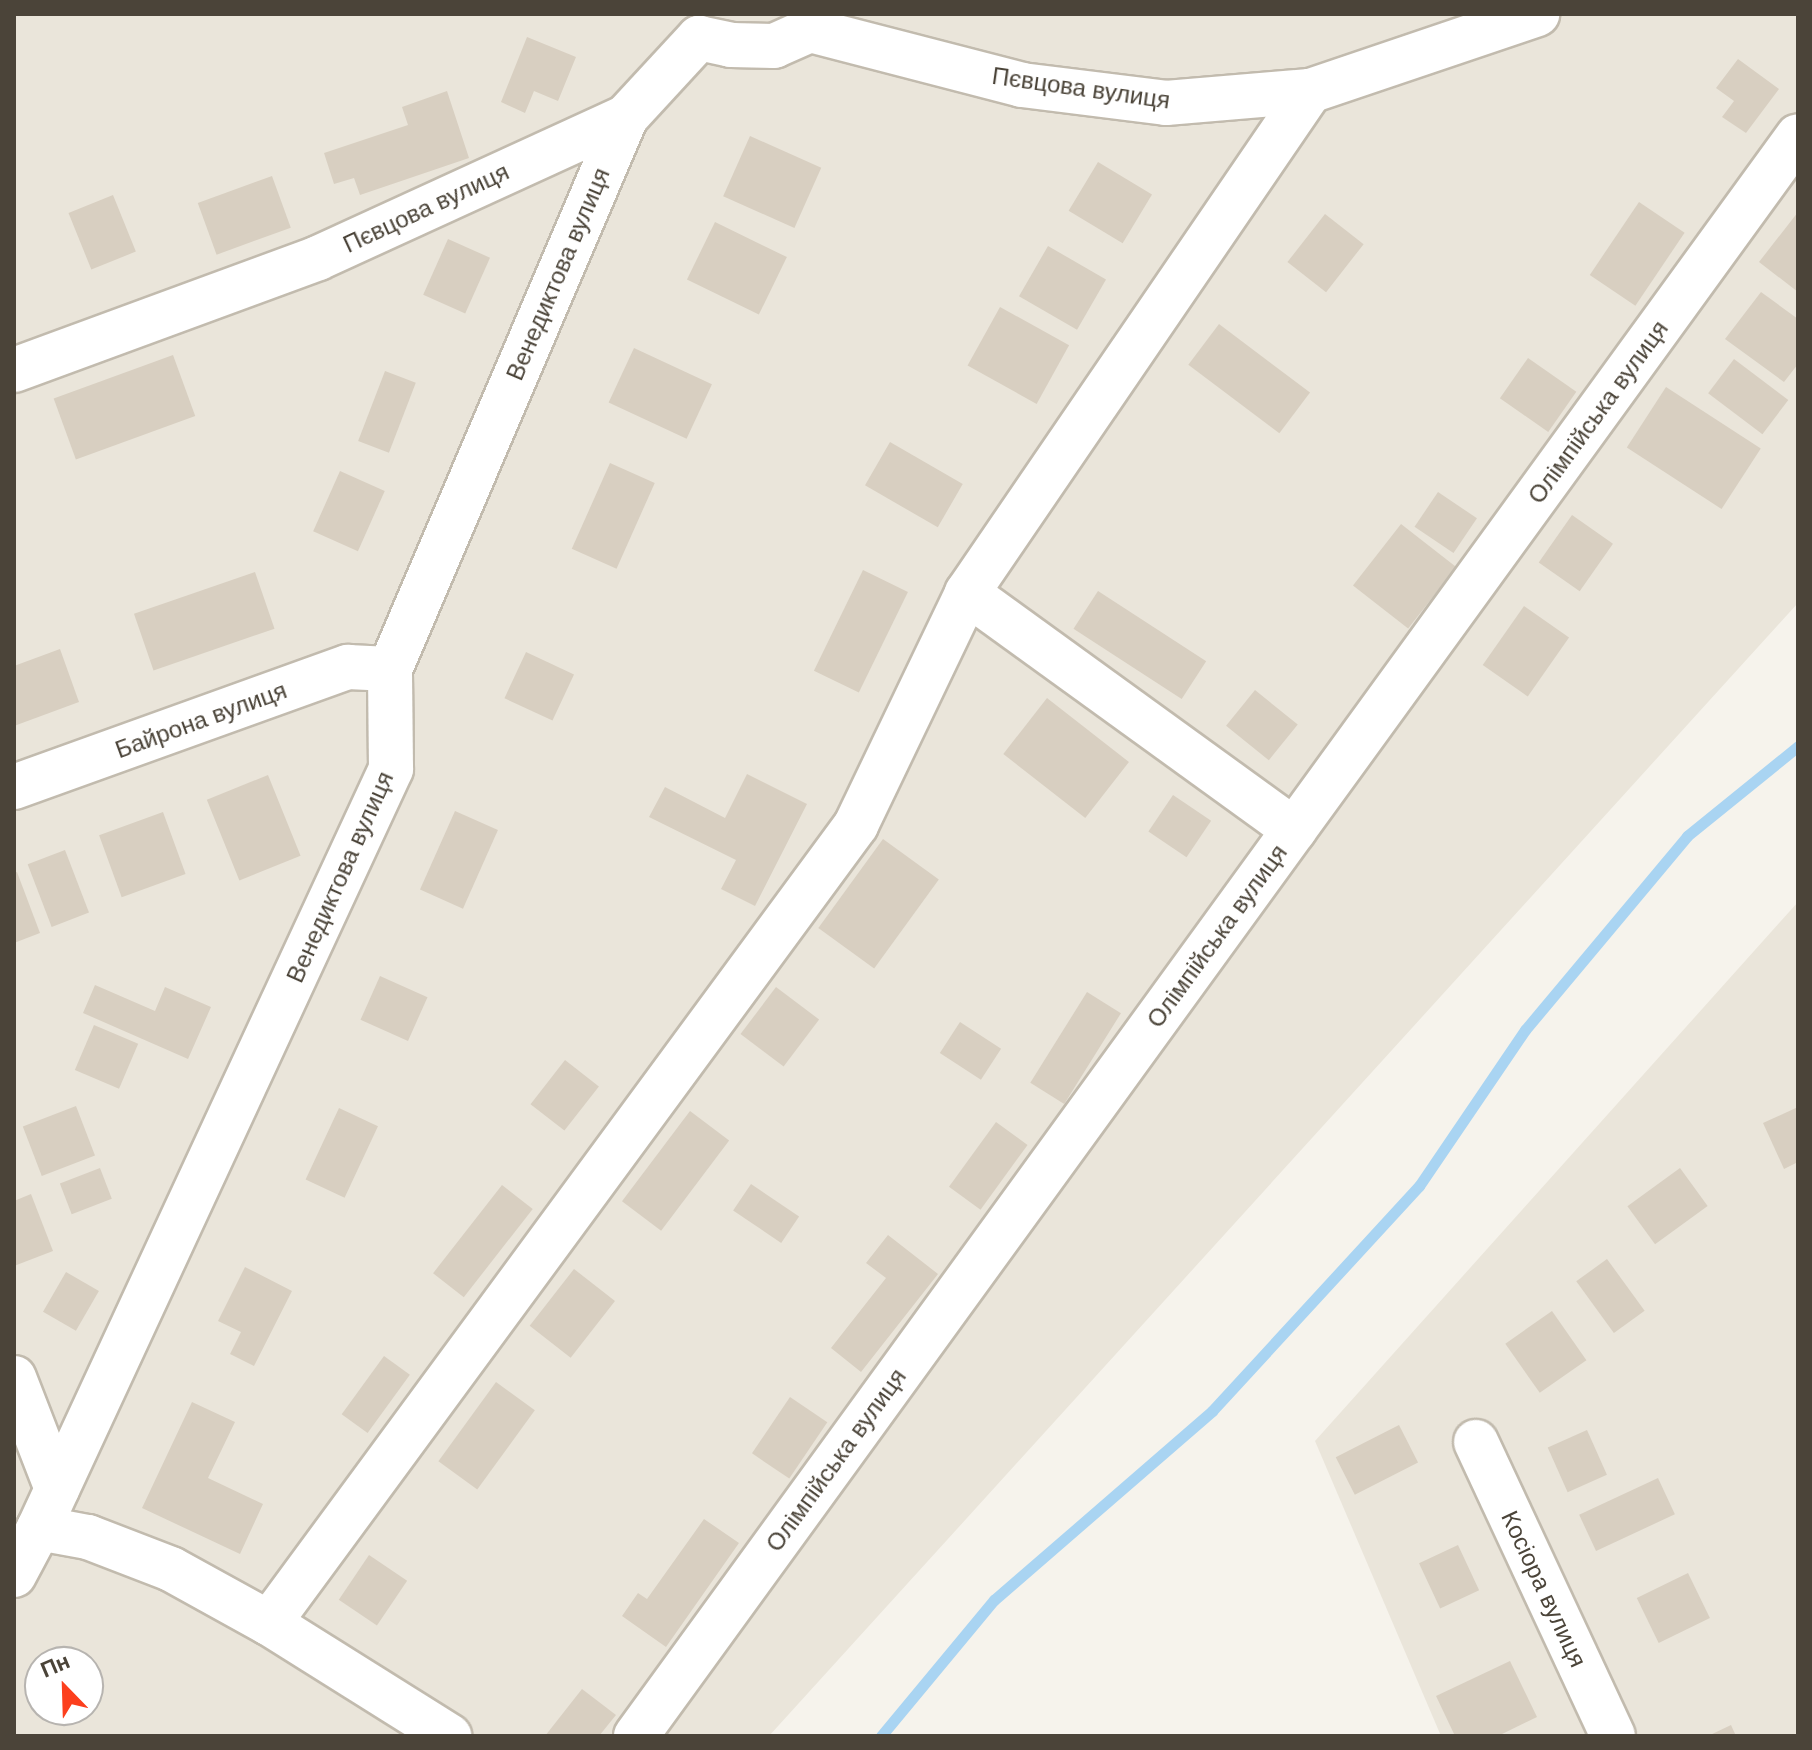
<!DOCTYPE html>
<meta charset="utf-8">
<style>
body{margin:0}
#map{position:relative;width:1812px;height:1750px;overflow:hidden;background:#f6f3ec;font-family:Arial,sans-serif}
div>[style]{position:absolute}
.residential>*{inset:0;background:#eae5da}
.stream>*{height:11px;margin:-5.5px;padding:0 5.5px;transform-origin:5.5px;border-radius:5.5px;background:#a9d4f2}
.building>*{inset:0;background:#d8cfc1;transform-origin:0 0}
.roads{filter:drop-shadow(2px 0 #c2bbae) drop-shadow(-2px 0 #c2bbae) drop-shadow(0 2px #c2bbae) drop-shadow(0 -2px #c2bbae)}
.minor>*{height:44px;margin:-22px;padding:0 22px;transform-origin:22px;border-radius:22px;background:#fff}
span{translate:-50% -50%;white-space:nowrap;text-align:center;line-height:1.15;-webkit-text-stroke:8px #fff;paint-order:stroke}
.street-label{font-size:24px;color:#4b4439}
.frame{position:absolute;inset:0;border:16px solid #4b4439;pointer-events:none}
.north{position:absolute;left:24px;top:1646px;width:80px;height:80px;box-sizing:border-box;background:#fff;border:2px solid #b7b4b0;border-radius:50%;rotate:337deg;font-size:22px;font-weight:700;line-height:32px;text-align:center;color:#4b4439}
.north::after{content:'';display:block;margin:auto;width:28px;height:36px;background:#fc3f1d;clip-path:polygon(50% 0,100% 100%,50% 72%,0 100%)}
</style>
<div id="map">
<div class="residential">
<div style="clip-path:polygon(evenodd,14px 14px,1798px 14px,1798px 603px,769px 1736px,14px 1736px,14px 14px,40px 1662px,88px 1662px,88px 1710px,40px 1710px,40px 1662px)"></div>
<div style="clip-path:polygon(1798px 902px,1798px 1736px,1441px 1736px,1315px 1441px)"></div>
</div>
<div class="stream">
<div style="left:881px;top:1736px;width:177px;rotate:-50.3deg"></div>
<div style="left:994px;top:1600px;width:289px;rotate:-40.9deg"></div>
<div style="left:1212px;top:1411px;width:306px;rotate:-47.4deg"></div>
<div style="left:1419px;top:1186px;width:189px;rotate:-55.8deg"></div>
<div style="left:1525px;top:1030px;width:253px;rotate:-50.1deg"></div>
<div style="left:1687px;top:836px;width:143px;rotate:-39deg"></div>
</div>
<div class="building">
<div style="clip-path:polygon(527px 37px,576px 57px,558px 101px,534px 91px,525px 113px,501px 102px)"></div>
<div style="clip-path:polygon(1738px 59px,1779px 89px,1746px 133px,1722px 117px,1734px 101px,1716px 88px)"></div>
<div style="clip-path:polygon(447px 91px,469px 158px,360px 195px,354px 178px,334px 184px,324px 153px,408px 125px,402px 107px)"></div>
<div style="left:750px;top:136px;width:78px;height:66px;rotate:24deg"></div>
<div style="left:1098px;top:162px;width:63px;height:57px;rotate:31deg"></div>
<div style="left:272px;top:176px;width:55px;height:79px;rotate:70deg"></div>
<div style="left:113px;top:195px;width:61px;height:48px;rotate:68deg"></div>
<div style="left:1639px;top:202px;width:55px;height:88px;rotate:34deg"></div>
<div style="clip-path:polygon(1798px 212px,1798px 292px,1759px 262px)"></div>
<div style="left:1325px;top:214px;width:49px;height:61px;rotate:38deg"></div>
<div style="left:715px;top:222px;width:80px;height:64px;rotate:26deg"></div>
<div style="left:448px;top:239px;width:46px;height:61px;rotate:24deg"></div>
<div style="left:1048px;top:246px;width:67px;height:58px;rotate:30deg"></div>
<div style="clip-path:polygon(1761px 292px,1798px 319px,1798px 364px,1784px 382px,1725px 339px)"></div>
<div style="left:1000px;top:307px;width:79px;height:67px;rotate:29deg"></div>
<div style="left:1219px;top:324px;width:114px;height:51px;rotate:37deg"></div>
<div style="left:634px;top:348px;width:86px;height:60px;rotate:25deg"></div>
<div style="left:173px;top:355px;width:65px;height:127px;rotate:70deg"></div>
<div style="left:1528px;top:358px;width:59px;height:49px;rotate:35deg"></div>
<div style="left:1734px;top:359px;width:68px;height:43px;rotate:37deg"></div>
<div style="left:385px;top:371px;width:33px;height:75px;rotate:21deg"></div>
<div style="left:1666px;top:387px;width:113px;height:72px;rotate:33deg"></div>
<div style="left:890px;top:442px;width:84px;height:50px;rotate:30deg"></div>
<div style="left:610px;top:463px;width:49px;height:94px;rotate:24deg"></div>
<div style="left:340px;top:471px;width:49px;height:66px;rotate:24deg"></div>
<div style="left:1438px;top:492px;width:47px;height:42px;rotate:34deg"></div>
<div style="left:1572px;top:515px;width:50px;height:58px;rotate:35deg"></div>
<div style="left:1401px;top:524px;width:70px;height:78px;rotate:38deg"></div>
<div style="left:863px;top:570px;width:50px;height:112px;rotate:26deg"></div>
<div style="left:255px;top:572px;width:60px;height:128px;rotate:71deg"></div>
<div style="left:1098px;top:591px;width:129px;height:45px;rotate:33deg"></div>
<div style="left:1524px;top:606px;width:55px;height:72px;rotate:35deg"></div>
<div style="clip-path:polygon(60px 649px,79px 702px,14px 726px,14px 666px)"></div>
<div style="left:526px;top:652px;width:53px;height:51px;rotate:25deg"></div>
<div style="left:1255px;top:690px;width:55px;height:46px;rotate:39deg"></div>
<div style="left:1047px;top:698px;width:104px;height:71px;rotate:38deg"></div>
<div style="clip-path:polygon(747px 774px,807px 804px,755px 906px,721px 889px,736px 860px,649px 817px,665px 787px,725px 818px)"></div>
<div style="left:268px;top:775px;width:87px;height:66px;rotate:68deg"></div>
<div style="left:1173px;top:795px;width:46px;height:44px;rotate:34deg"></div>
<div style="left:455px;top:811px;width:47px;height:86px;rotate:24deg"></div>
<div style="left:163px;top:812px;width:66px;height:68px;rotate:70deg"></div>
<div style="left:883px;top:839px;width:69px;height:110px;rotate:36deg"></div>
<div style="left:65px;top:850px;width:67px;height:40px;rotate:69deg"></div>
<div style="clip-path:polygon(17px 872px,40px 933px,14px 943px,14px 873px)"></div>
<div style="left:380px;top:976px;width:52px;height:48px;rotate:24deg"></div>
<div style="clip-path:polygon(95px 985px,155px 1011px,165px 987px,211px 1007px,188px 1059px,83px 1013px)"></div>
<div style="left:776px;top:987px;width:54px;height:59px;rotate:37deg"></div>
<div style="left:1087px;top:992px;width:40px;height:107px;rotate:32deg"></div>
<div style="left:960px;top:1022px;width:49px;height:37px;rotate:33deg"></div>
<div style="left:94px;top:1025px;width:48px;height:49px;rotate:23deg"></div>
<div style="left:565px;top:1060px;width:43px;height:56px;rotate:38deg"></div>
<div style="left:76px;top:1106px;width:53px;height:57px;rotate:69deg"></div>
<div style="clip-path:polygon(1798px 1107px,1798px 1162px,1784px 1169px,1763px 1123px)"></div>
<div style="left:339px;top:1108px;width:43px;height:79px;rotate:25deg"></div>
<div style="left:690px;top:1111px;width:49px;height:113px;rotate:37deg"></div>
<div style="left:996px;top:1122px;width:39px;height:80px;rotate:36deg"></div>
<div style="left:100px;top:1168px;width:33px;height:43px;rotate:69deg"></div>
<div style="left:1680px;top:1168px;width:47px;height:65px;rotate:54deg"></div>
<div style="left:751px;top:1184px;width:58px;height:32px;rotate:34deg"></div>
<div style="left:502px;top:1185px;width:39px;height:112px;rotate:38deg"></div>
<div style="clip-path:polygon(31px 1194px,53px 1251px,14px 1266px,14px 1201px)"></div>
<div style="clip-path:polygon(888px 1235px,938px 1274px,861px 1372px,831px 1348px,886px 1278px,866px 1263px)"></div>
<div style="left:1607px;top:1259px;width:64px;height:38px;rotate:54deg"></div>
<div style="clip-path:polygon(245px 1267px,292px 1291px,254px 1366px,230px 1354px,241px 1332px,218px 1321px)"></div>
<div style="left:574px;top:1269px;width:52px;height:72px;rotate:38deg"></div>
<div style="left:66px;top:1272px;width:38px;height:46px;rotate:30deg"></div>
<div style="left:1552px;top:1311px;width:60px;height:57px;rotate:55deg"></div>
<div style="left:384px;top:1356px;width:32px;height:72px;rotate:36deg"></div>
<div style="left:496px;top:1382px;width:48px;height:98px;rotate:36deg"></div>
<div style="left:790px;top:1397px;width:45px;height:68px;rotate:34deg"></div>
<div style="clip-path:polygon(192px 1402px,235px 1422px,208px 1478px,263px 1504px,240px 1554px,142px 1508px)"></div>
<div style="left:1399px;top:1425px;width:42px;height:71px;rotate:63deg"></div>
<div style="left:1587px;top:1430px;width:49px;height:43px;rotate:66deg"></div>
<div style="left:1658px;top:1478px;width:40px;height:87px;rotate:65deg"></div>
<div style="clip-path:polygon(704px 1519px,739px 1543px,666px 1647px,622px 1616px,638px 1593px,647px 1599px)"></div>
<div style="left:1458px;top:1545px;width:50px;height:43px;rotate:65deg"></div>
<div style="left:369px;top:1555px;width:46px;height:54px;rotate:34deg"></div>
<div style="left:1688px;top:1573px;width:50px;height:57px;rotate:64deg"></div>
<div style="clip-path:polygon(1510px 1661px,1537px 1717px,1498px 1736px,1455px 1736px,1436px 1696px)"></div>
<div style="clip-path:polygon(582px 1689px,616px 1715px,599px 1736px,545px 1736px)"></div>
<div style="clip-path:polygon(1731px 1725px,1736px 1736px,1708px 1736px)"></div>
</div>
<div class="roads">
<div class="minor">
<div style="left:810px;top:30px;width:219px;rotate:14.5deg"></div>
<div style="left:1022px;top:85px;width:145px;rotate:7.1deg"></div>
<div style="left:1166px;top:103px;width:144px;rotate:-4.8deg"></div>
<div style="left:1310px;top:91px;width:240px;rotate:-18.7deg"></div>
<div style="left:14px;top:370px;width:324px;rotate:-20.2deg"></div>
<div style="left:318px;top:258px;width:339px;rotate:-24.6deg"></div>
<div style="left:626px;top:117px;width:108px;rotate:-47.3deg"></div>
<div style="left:699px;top:38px;width:33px;rotate:12deg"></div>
<div style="left:731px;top:45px;width:43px;rotate:1.3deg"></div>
<div style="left:774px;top:46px;width:39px;rotate:-24deg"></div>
<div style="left:810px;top:30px;width:19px;rotate:-55deg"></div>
<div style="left:967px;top:593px;width:404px;rotate:35.9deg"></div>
<div style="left:14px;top:787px;width:355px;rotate:-19.8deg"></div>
<div style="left:348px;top:667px;width:42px;rotate:2.7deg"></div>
<div style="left:14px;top:1378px;width:119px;rotate:68.8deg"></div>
<div style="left:1476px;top:1442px;width:324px;rotate:65deg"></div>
<div style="left:39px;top:1528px;width:50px;rotate:10.4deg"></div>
<div style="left:88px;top:1537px;width:89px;rotate:21.1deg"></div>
<div style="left:171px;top:1569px;width:112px;rotate:28.9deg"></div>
<div style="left:269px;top:1623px;width:213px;rotate:32.1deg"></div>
<div style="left:14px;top:1575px;width:53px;rotate:-62deg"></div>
<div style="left:39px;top:1528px;width:837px;rotate:-65.12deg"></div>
<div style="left:391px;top:769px;width:100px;rotate:-90.6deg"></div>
<div style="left:390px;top:669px;width:600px;rotate:-66.85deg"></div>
<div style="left:269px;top:1623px;width:991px;rotate:-53.66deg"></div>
<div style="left:856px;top:825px;width:257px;rotate:-64.4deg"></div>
<div style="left:967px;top:593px;width:608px;rotate:-55.66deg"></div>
<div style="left:636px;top:1736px;width:1977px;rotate:-54.01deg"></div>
</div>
</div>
<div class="street-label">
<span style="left:1081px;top:88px;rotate:8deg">Пєвцова вулиця</span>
<span style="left:426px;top:208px;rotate:-25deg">Пєвцова вулиця</span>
<span style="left:558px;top:274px;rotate:-67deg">Венедиктова вулиця</span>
<span style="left:1598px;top:412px;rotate:-54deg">Олімпійська вулиця</span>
<span style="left:201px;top:720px;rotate:-20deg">Байрона вулиця</span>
<span style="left:340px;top:877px;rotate:-66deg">Венедиктова вулиця</span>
<span style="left:1217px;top:936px;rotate:-54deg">Олімпійська вулиця</span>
<span style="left:836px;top:1460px;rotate:-54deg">Олімпійська вулиця</span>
<span style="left:1544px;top:1589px;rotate:65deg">Косіора вулиця</span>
</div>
<div class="frame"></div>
<div class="north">Пн</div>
</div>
